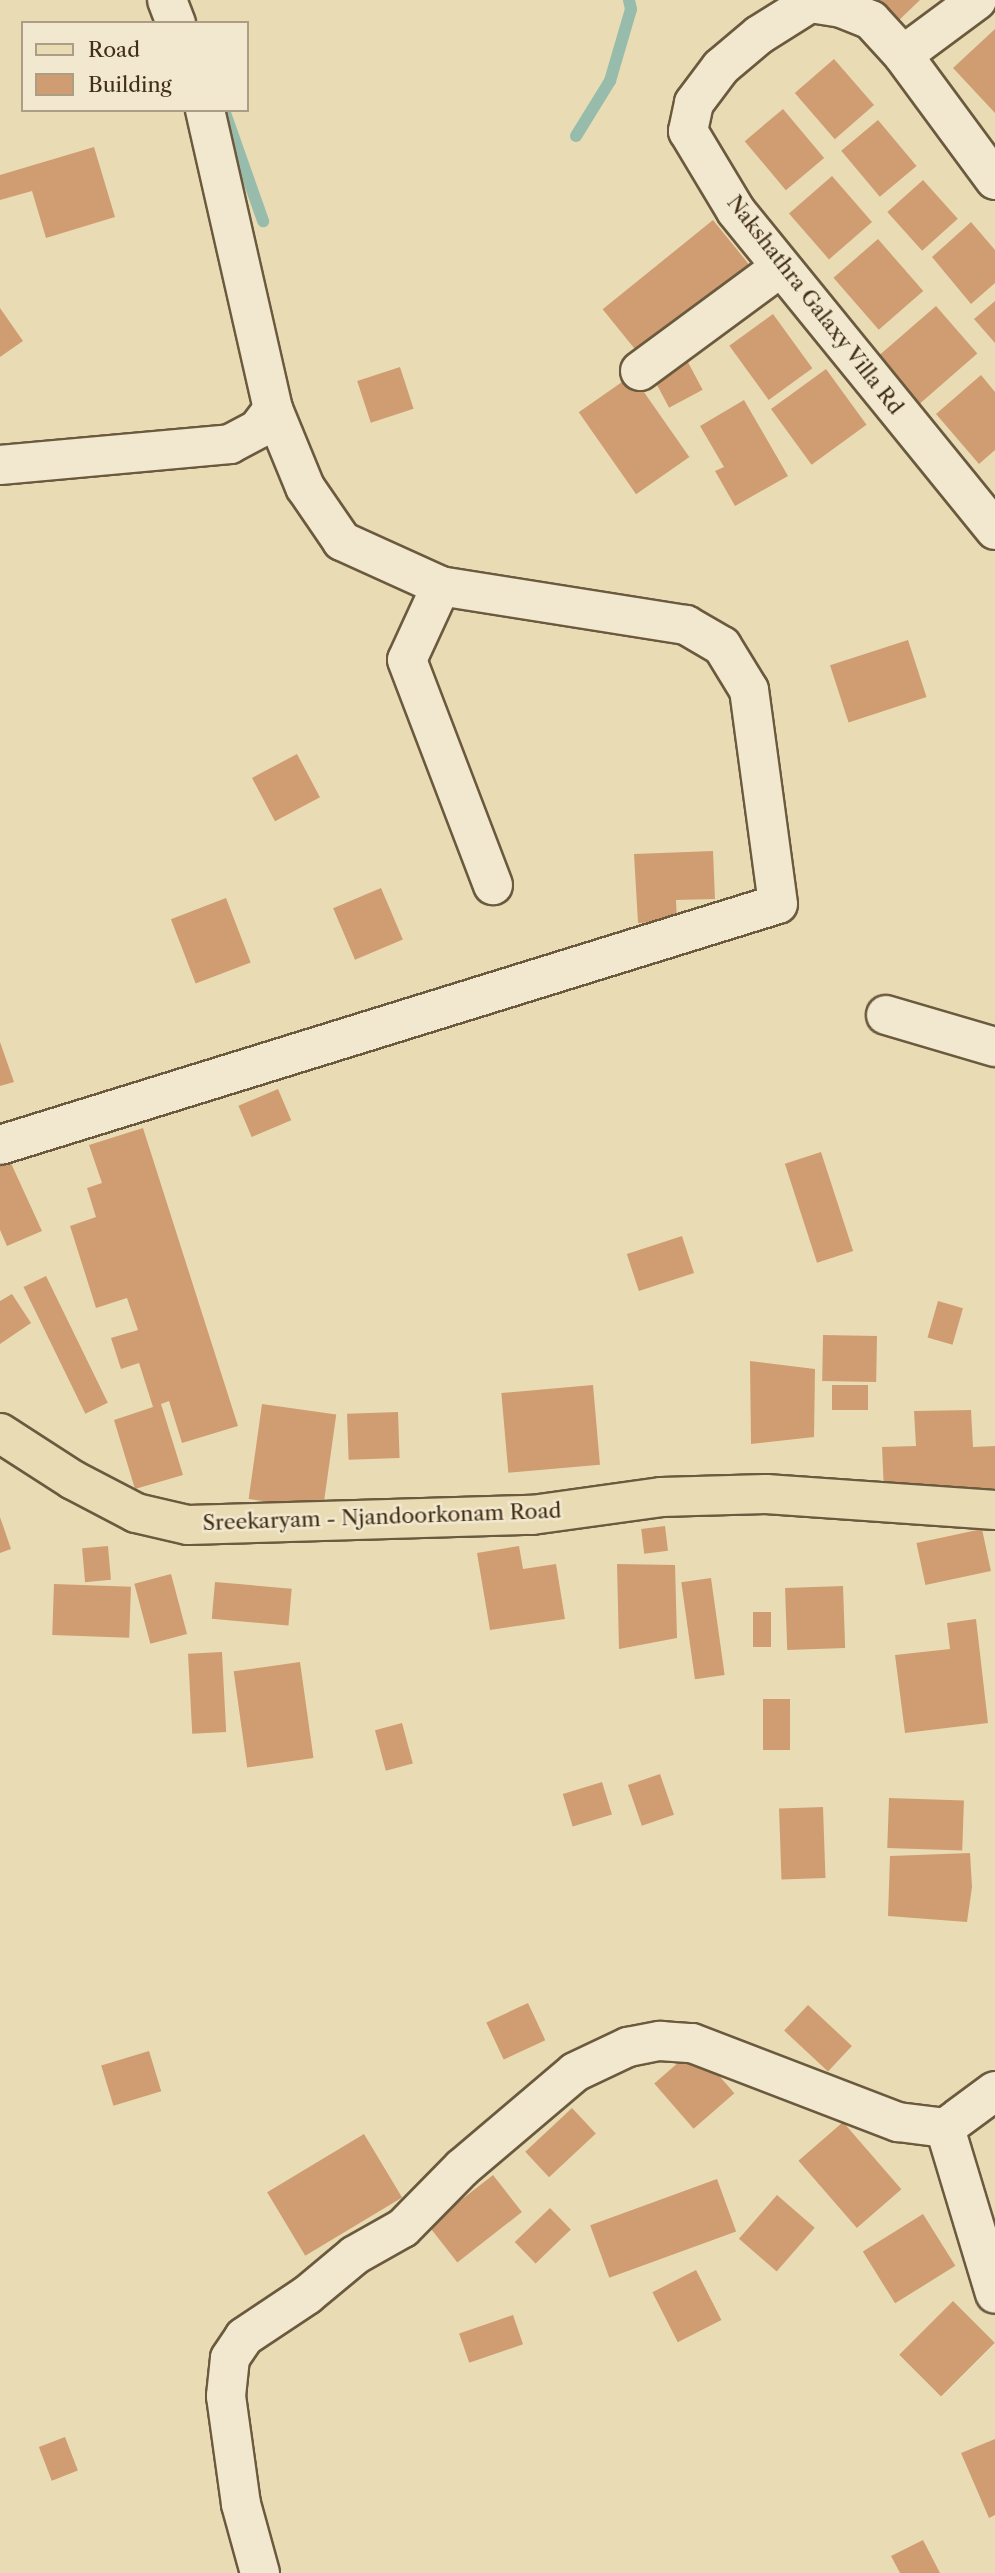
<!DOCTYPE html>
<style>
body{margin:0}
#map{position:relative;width:995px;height:2573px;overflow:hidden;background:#e9dcb5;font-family:"Libre Caslon Text",serif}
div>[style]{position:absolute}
.stream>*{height:12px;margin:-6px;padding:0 6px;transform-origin:6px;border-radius:6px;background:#97bcab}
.building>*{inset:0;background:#d09d72;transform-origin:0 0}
.roads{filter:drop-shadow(2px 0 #6b5a3e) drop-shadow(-2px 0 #6b5a3e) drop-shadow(0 2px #6b5a3e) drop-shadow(0 -2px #6b5a3e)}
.minor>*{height:38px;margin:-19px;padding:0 19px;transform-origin:19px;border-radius:19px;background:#f1e8cf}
.major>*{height:38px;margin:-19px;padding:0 19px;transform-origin:19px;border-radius:19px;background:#e9dcb5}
span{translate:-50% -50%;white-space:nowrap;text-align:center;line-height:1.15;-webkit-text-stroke:5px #f1e8cf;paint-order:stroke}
.street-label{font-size:21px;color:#412f16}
.legend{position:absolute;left:21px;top:21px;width:228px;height:91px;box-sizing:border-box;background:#f1e8cf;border:2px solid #ab9e85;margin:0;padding:9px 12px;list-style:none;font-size:21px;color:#412f16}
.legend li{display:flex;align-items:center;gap:14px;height:35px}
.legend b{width:35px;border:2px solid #ab9e85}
</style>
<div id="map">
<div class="stream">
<div style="left:224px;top:110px;width:118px;rotate:70.6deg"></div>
<div style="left:576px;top:136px;width:65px;rotate:-58.3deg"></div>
<div style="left:610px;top:81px;width:75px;rotate:-73.7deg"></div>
<div style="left:631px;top:9px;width:9px;rotate:-103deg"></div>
</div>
<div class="building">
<div style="clip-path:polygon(871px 0,920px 0,895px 24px)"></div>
<div style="clip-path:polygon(995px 29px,995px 113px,953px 68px)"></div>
<div style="left:834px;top:59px;width:61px;height:52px;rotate:49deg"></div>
<div style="left:783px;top:109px;width:64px;height:50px;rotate:50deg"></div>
<div style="left:878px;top:120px;width:60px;height:48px;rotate:50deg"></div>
<div style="clip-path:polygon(94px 147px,115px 217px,46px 238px,32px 191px,0 200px,0 175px)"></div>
<div style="left:832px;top:176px;width:61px;height:57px;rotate:49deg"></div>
<div style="left:923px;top:180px;width:52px;height:48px;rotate:48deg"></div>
<div style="left:713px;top:220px;width:62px;height:142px;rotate:51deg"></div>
<div style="clip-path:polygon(971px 222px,995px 250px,995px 283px,971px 304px,932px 257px)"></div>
<div style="left:878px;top:239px;width:69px;height:59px;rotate:49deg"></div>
<div style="clip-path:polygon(995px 301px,995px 343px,974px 319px)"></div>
<div style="left:936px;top:306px;width:63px;height:76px;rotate:49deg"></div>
<div style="clip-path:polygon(0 308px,23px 341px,0 357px)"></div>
<div style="left:773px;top:314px;width:67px;height:54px;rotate:54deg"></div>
<div style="left:682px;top:351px;width:44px;height:38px;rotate:62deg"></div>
<div style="left:400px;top:367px;width:44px;height:45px;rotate:72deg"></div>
<div style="left:826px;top:369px;width:69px;height:68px;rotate:54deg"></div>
<div style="left:632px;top:375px;width:100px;height:65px;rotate:55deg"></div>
<div style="clip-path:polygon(981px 375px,995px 392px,995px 450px,979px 464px,936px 414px)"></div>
<div style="clip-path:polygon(744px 400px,788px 476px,735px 506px,715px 471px,724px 467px,700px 426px)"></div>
<div style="left:908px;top:640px;width:60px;height:82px;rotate:72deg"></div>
<div style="left:297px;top:754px;width:49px;height:51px;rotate:62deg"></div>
<div style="clip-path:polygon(713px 851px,715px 899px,676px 900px,677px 921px,638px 923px,634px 854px)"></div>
<div style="left:381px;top:888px;width:56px;height:52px;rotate:67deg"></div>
<div style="left:226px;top:898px;width:69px;height:59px;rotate:69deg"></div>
<div style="clip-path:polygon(0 1042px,14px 1082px,0 1086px)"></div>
<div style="left:278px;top:1089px;width:34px;height:43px;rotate:67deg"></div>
<div style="clip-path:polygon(143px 1128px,238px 1426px,182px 1443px,169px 1401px,161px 1404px,183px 1475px,135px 1489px,114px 1420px,153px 1407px,139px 1363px,121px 1369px,111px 1338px,138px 1330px,127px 1298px,96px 1308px,70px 1226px,96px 1217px,87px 1188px,102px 1183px,89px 1145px)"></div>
<div style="left:821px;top:1152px;width:104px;height:38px;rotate:72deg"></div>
<div style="clip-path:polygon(10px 1161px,42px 1231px,7px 1246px,0 1230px,0 1166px)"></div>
<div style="left:682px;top:1236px;width:39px;height:58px;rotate:72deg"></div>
<div style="left:46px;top:1276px;width:141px;height:25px;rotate:64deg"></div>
<div style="clip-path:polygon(12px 1294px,31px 1323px,0 1344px,0 1301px)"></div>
<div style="left:938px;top:1301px;width:26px;height:38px;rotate:16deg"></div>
<div style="left:823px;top:1335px;width:54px;height:46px;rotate:1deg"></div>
<div style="clip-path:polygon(750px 1361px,815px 1369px,814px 1437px,751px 1444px)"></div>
<div style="left:593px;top:1385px;width:80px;height:92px;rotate:85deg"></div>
<div style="left:832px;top:1385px;width:36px;height:25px"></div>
<div style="left:262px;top:1404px;width:75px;height:96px;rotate:8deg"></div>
<div style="clip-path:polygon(971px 1410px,973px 1447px,995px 1446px,995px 1488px,884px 1492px,882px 1447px,916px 1446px,914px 1411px)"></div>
<div style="left:398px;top:1412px;width:46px;height:51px;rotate:88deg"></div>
<div style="clip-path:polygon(0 1517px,11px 1549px,0 1553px)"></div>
<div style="left:665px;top:1526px;width:25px;height:24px;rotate:83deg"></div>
<div style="left:982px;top:1529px;width:43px;height:67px;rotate:78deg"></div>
<div style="left:108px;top:1546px;width:34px;height:26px;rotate:85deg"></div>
<div style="clip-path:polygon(519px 1546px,523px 1569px,556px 1564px,565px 1619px,490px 1630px,477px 1553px)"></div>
<div style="clip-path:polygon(617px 1564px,675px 1565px,677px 1638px,619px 1649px)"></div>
<div style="left:171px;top:1574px;width:62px;height:38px;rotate:75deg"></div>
<div style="left:711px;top:1578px;width:98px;height:30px;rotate:82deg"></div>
<div style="left:215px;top:1582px;width:77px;height:37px;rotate:5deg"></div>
<div style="left:54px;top:1584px;width:77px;height:51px;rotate:2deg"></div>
<div style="left:843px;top:1586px;width:62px;height:58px;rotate:88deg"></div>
<div style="left:753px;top:1612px;width:18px;height:35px"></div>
<div style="clip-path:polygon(976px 1619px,988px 1723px,905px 1733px,895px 1655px,950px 1649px,947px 1623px)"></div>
<div style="left:222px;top:1652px;width:80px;height:34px;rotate:87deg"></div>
<div style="left:300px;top:1662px;width:97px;height:67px;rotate:82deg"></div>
<div style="left:763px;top:1699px;width:27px;height:51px"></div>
<div style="left:402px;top:1723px;width:42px;height:28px;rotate:75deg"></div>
<div style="left:660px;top:1774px;width:43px;height:34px;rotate:71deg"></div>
<div style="left:602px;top:1782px;width:34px;height:41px;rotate:73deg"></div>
<div style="left:889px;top:1798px;width:75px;height:50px;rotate:2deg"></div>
<div style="left:823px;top:1807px;width:71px;height:44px;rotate:88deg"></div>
<div style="clip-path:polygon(970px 1853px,972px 1887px,967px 1922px,888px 1916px,890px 1856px)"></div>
<div style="left:528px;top:2003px;width:41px;height:46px;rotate:65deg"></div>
<div style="left:808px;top:2005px;width:60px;height:35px;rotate:43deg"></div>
<div style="left:695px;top:2048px;width:60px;height:54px;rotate:49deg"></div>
<div style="left:149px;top:2051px;width:42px;height:50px;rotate:73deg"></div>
<div style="left:572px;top:2108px;width:35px;height:64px;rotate:47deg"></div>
<div style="left:843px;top:2122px;width:89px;height:59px;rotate:49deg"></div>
<div style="left:364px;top:2134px;width:74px;height:113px;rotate:59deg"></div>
<div style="left:493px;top:2175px;width:47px;height:82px;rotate:52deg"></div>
<div style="left:717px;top:2179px;width:56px;height:135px;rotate:70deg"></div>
<div style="left:777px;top:2195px;width:50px;height:58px;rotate:41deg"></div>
<div style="left:550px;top:2208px;width:30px;height:49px;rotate:46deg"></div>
<div style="left:923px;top:2214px;width:61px;height:71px;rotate:58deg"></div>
<div style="left:696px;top:2270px;width:56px;height:49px;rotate:63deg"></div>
<div style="left:953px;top:2301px;width:59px;height:76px;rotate:45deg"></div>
<div style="left:513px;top:2315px;width:31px;height:57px;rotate:71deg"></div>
<div style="left:65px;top:2437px;width:36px;height:28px;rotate:69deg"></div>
<div style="clip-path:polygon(995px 2439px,995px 2515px,989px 2518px,961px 2453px)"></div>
<div style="clip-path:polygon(923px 2540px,940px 2573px,900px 2573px,891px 2556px)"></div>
</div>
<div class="roads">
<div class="minor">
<div style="left:167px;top:0;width:25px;rotate:69deg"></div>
<div style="left:903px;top:55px;width:92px;rotate:-36.6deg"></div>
<div style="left:995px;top:180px;width:155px;rotate:-126.4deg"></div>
<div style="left:903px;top:55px;width:47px;rotate:-132.4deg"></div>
<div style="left:871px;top:20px;width:31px;rotate:-158deg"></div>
<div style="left:842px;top:8px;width:32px;rotate:-171deg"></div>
<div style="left:810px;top:3px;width:60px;rotate:147.9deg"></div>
<div style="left:759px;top:35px;width:50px;rotate:139.9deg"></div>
<div style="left:721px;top:67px;width:45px;rotate:126.9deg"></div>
<div style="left:694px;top:103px;width:29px;rotate:102deg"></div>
<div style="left:688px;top:131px;width:93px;rotate:59deg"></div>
<div style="left:736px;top:211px;width:411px;rotate:50.9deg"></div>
<div style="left:640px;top:371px;width:175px;rotate:-36.4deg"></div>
<div style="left:0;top:465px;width:231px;rotate:-5.2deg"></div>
<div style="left:230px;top:444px;width:32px;rotate:-28deg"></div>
<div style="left:258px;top:429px;width:25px;rotate:-53deg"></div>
<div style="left:273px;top:409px;width:307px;rotate:-102.8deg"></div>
<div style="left:441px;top:586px;width:81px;rotate:114.7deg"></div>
<div style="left:407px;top:660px;width:241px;rotate:69.1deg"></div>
<div style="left:886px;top:1015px;width:114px;rotate:16.4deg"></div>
<div style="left:0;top:1145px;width:814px;rotate:-17.21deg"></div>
<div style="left:778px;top:904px;width:216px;rotate:-97.7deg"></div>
<div style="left:749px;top:690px;width:52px;rotate:-121.5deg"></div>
<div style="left:722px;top:646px;width:42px;rotate:-149.7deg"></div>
<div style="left:686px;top:625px;width:248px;rotate:-171deg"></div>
<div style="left:441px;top:586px;width:109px;rotate:-155.6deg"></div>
<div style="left:342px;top:541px;width:65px;rotate:-124.4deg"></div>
<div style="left:305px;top:487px;width:84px;rotate:-112.3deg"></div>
<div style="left:945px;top:2128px;width:173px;rotate:73.2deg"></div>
<div style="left:260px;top:2573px;width:72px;rotate:-105.4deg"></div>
<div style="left:241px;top:2504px;width:109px;rotate:-97.9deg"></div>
<div style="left:226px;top:2396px;width:38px;rotate:-84deg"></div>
<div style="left:230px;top:2358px;width:25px;rotate:-56deg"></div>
<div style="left:244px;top:2337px;width:76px;rotate:-33.7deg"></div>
<div style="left:307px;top:2295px;width:62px;rotate:-39.8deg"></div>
<div style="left:355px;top:2255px;width:55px;rotate:-29.4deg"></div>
<div style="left:403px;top:2228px;width:84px;rotate:-45.5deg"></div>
<div style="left:462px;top:2168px;width:148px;rotate:-40.3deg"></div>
<div style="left:575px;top:2072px;width:59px;rotate:-25.3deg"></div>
<div style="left:628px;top:2047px;width:33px;rotate:-11deg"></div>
<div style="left:660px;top:2041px;width:32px;rotate:4deg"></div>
<div style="left:692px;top:2043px;width:221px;rotate:21deg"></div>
<div style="left:898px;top:2122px;width:47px;rotate:7.3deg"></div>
<div style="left:945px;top:2128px;width:62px;rotate:-36.5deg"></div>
</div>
<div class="major">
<div style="left:0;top:1433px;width:87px;rotate:32.8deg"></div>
<div style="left:73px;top:1480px;width:71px;rotate:27.6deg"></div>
<div style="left:136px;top:1513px;width:53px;rotate:13deg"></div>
<div style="left:188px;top:1525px;width:344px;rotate:-1.7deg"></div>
<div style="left:532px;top:1515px;width:130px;rotate:-7.9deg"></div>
<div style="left:661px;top:1497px;width:105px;rotate:-1.6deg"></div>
<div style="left:766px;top:1494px;width:230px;rotate:4deg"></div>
</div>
</div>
<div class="street-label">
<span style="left:815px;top:305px;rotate:52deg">Nakshathra Galaxy Villa Rd</span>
<span style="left:382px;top:1517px;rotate:-2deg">Sreekaryam - Njandoorkonam Road</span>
</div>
<ul class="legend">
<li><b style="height:9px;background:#e9dcb5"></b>Road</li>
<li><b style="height:19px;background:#d09d72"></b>Building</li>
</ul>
</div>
